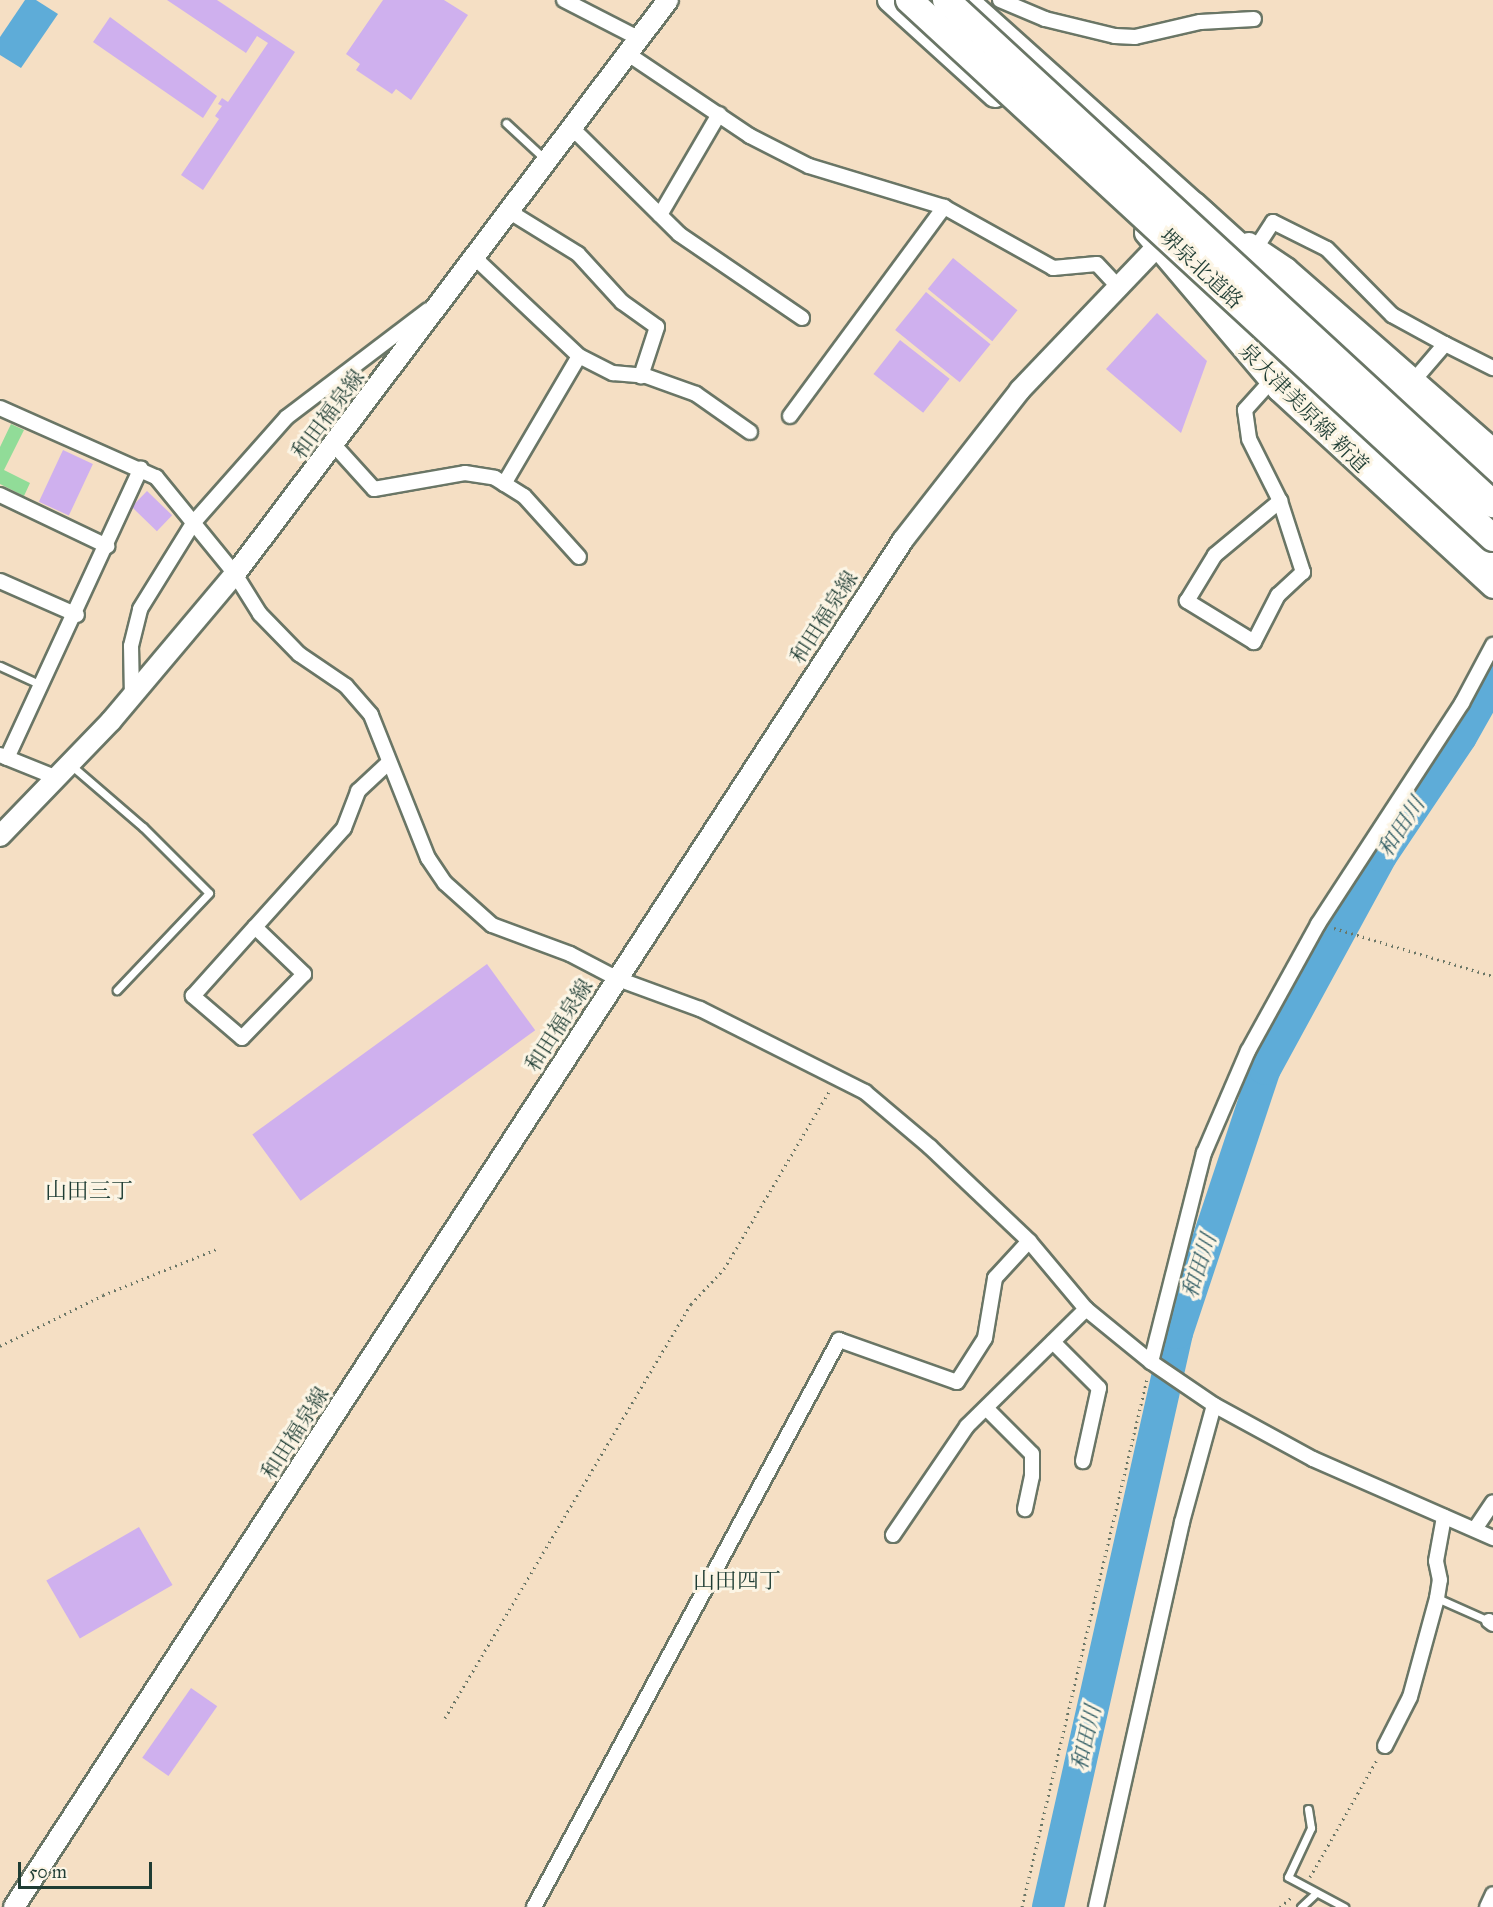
<!DOCTYPE html>
<meta charset="utf-8">
<style>
body{margin:0}
#map{position:relative;width:1493px;height:1907px;overflow:hidden;background:#f5dfc4;font-family:"IM FELL Great Primer","Noto Serif JP",serif}
div>[style]{position:absolute}
.green>*{inset:0;background:#91dc98}
.water>*{inset:0;background:#5eacd8}
.river>*{height:32px;margin:-16px;padding:0 16px;transform-origin:16px;border-radius:16px;background:#5eacd8}
.building>*{inset:0;background:#cfb0ee;transform-origin:0 0}
.path>*{height:3px;margin-top:-1.5px;transform-origin:0;background:repeating-linear-gradient(90deg,#6a7666 0 1.5px,transparent 0 6px)}
.roads{filter:drop-shadow(2px 0 #6a7666) drop-shadow(-2px 0 #6a7666) drop-shadow(0 2px #6a7666) drop-shadow(0 -2px #6a7666)}
.lane>*{height:7px;margin:-3.5px;padding:0 3.5px;transform-origin:3.5px;border-radius:3.5px;background:#fff}
.street>*{height:14px;margin:-7px;padding:0 7px;transform-origin:7px;border-radius:7px;background:#fff}
.secondary>*{height:20px;margin:-10px;padding:0 10px;transform-origin:10px;border-radius:10px;background:#fff}
.primary>*{height:22px;margin:-11px;padding:0 11px;transform-origin:11px;border-radius:11px;background:#fff}
.highway>*{height:26px;margin:-13px;padding:0 13px;transform-origin:13px;border-radius:13px;background:#fff}
.bridges{filter:drop-shadow(2px 0 #6a7666) drop-shadow(-2px 0 #6a7666) drop-shadow(0 2px #6a7666) drop-shadow(0 -2px #6a7666)}
.highway-bridge>*{height:26px;margin:-13px;padding:0 13px;transform-origin:13px;border-radius:13px;background:#fff}
span{translate:-50% -50%;white-space:nowrap;text-align:center;line-height:1.15;-webkit-text-stroke:6px #fcf5e5;paint-order:stroke}
.street-label{font-size:21px;color:#1f3d34}
.water-label{font-size:22px;color:#325e65;font-style:italic}
.neighbourhood-label{font-size:22px;color:#1f3d34}
.scale{position:absolute;left:18px;top:1862px;width:134px;height:27px;box-sizing:border-box;border:3px solid #1f3d34;border-top:0;padding-left:8px;font-size:18px;line-height:21px;white-space:nowrap;color:#1f3d34;-webkit-text-stroke:4px #fcf5e5;paint-order:stroke}
</style>
<div id="map">
<div class="green">
<div style="clip-path:polygon(11px 424px,24px 430px,4px 470px,30px 483px,24px 496px,0 484px,0 447px)"></div>
</div>
<div class="water">
<div style="clip-path:polygon(25px 0,36px 0,58px 14px,21px 68px,0 55px,0 37px)"></div>
</div>
<div class="river">
<div style="left:1048px;top:1907px;width:588px;rotate:-77.33deg"></div>
<div style="left:1177px;top:1333px;width:278px;rotate:-71.6deg"></div>
<div style="left:1265px;top:1069px;width:243px;rotate:-61.4deg"></div>
<div style="left:1381px;top:856px;width:143px;rotate:-56.1deg"></div>
<div style="left:1461px;top:737px;width:65px;rotate:-60.7deg"></div>
</div>
<div class="building">
<div style="clip-path:polygon(167px 0,217px 0,295px 52px,203px 190px,181px 175px,219px 119px,215px 116px,222px 106px,218px 104px,222px 98px,228px 102px,268px 43px,257px 36px,246px 53px)"></div>
<div style="clip-path:polygon(383px 0,444px 0,468px 15px,411px 100px,396px 89px,392px 94px,356px 70px,360px 64px,346px 54px)"></div>
<div style="clip-path:polygon(110px 17px,217px 96px,203px 118px,93px 42px)"></div>
<div style="left:953px;top:258px;width:83px;height:40px;rotate:39deg"></div>
<div style="left:926px;top:292px;width:83px;height:49px;rotate:39deg"></div>
<div style="clip-path:polygon(1157px 313px,1207px 361px,1181px 433px,1106px 369px)"></div>
<div style="left:900px;top:340px;width:63px;height:43px;rotate:38deg"></div>
<div style="left:63px;top:450px;width:33px;height:57px;rotate:25deg"></div>
<div style="left:147px;top:491px;width:35px;height:22px;rotate:44deg"></div>
<div style="left:487px;top:964px;width:82px;height:290px;rotate:54deg"></div>
<div style="left:139px;top:1527px;width:67px;height:107px;rotate:60deg"></div>
<div style="left:191px;top:1688px;width:32px;height:85px;rotate:35deg"></div>
</div>
<div class="path">
<div style="left:1334px;top:928px;width:166px;rotate:16.8deg"></div>
<div style="left:0;top:1346px;width:115px;rotate:-26.3deg"></div>
<div style="left:103px;top:1295px;width:123px;rotate:-22deg"></div>
<div style="left:445px;top:1718px;width:482px;rotate:-59.3deg"></div>
<div style="left:691px;top:1304px;width:48px;rotate:-46.7deg"></div>
<div style="left:724px;top:1269px;width:208px;rotate:-59.4deg"></div>
<div style="left:1310px;top:1877px;width:137px;rotate:-60.3deg"></div>
<div style="left:1022px;top:1907px;width:543px;rotate:-76.68deg"></div>
<div style="left:1280px;top:1907px;width:16px;rotate:-40deg"></div>
</div>
<div class="roads">
<div class="lane">
<div style="left:506px;top:123px;width:54px;rotate:42.8deg"></div>
<div style="left:0;top:666px;width:45px;rotate:24.9deg"></div>
<div style="left:72px;top:766px;width:94px;rotate:40.7deg"></div>
<div style="left:143px;top:827px;width:93px;rotate:45deg"></div>
<div style="left:209px;top:893px;width:134px;rotate:133.5deg"></div>
<div style="left:1437px;top:1598px;width:57px;rotate:23.9deg"></div>
<div style="left:1308px;top:1809px;width:19px;rotate:81deg"></div>
<div style="left:1311px;top:1828px;width:54px;rotate:115.1deg"></div>
<div style="left:1288px;top:1877px;width:64px;rotate:28.2deg"></div>
<div style="left:1301px;top:1907px;width:19px;rotate:-43deg"></div>
</div>
<div class="street">
<div style="left:564px;top:0;width:85px;rotate:27.2deg"></div>
<div style="left:1000px;top:0;width:49px;rotate:22.9deg"></div>
<div style="left:1045px;top:19px;width:72px;rotate:13.7deg"></div>
<div style="left:1115px;top:36px;width:20px;rotate:3deg"></div>
<div style="left:1135px;top:37px;width:67px;rotate:-13deg"></div>
<div style="left:1200px;top:22px;width:54px;rotate:-3.2deg"></div>
<div style="left:628px;top:54px;width:147px;rotate:33.9deg"></div>
<div style="left:750px;top:136px;width:66px;rotate:27deg"></div>
<div style="left:809px;top:166px;width:141px;rotate:16.9deg"></div>
<div style="left:944px;top:207px;width:125px;rotate:29.2deg"></div>
<div style="left:1053px;top:268px;width:44px;rotate:-5.2deg"></div>
<div style="left:1097px;top:264px;width:34px;rotate:47deg"></div>
<div style="left:573px;top:129px;width:149px;rotate:44.7deg"></div>
<div style="left:679px;top:234px;width:149px;rotate:34.3deg"></div>
<div style="left:510px;top:212px;width:80px;rotate:31.7deg"></div>
<div style="left:578px;top:254px;width:65px;rotate:47.5deg"></div>
<div style="left:622px;top:302px;width:43px;rotate:35.5deg"></div>
<div style="left:657px;top:327px;width:52px;rotate:108.1deg"></div>
<div style="left:660px;top:215px;width:117px;rotate:-59.7deg"></div>
<div style="left:1256px;top:248px;width:31px;rotate:-57deg"></div>
<div style="left:1273px;top:222px;width:60px;rotate:26.6deg"></div>
<div style="left:1327px;top:249px;width:93px;rotate:45.4deg"></div>
<div style="left:1392px;top:315px;width:60px;rotate:28.7deg"></div>
<div style="left:475px;top:258px;width:143px;rotate:43.3deg"></div>
<div style="left:579px;top:356px;width:38px;rotate:27deg"></div>
<div style="left:613px;top:373px;width:33px;rotate:5deg"></div>
<div style="left:646px;top:376px;width:53px;rotate:19.8deg"></div>
<div style="left:696px;top:394px;width:66px;rotate:35.1deg"></div>
<div style="left:1415px;top:379px;width:46px;rotate:-49.4deg"></div>
<div style="left:1445px;top:344px;width:54px;rotate:26.6deg"></div>
<div style="left:1271px;top:381px;width:39px;rotate:132deg"></div>
<div style="left:1245px;top:410px;width:29px;rotate:82deg"></div>
<div style="left:1249px;top:439px;width:69px;rotate:63.4deg"></div>
<div style="left:1280px;top:501px;width:75px;rotate:72.1deg"></div>
<div style="left:1303px;top:572px;width:34px;rotate:137deg"></div>
<div style="left:1278px;top:595px;width:53px;rotate:117.1deg"></div>
<div style="left:1254px;top:642px;width:79px;rotate:-148.5deg"></div>
<div style="left:1187px;top:601px;width:54px;rotate:-58.7deg"></div>
<div style="left:1215px;top:555px;width:85px;rotate:-39.7deg"></div>
<div style="left:0;top:408px;width:171px;rotate:23.9deg"></div>
<div style="left:156px;top:477px;width:125px;rotate:50.8deg"></div>
<div style="left:235px;top:574px;width:47px;rotate:58deg"></div>
<div style="left:260px;top:614px;width:56px;rotate:45.7deg"></div>
<div style="left:299px;top:654px;width:57px;rotate:34.2deg"></div>
<div style="left:346px;top:686px;width:38px;rotate:49deg"></div>
<div style="left:371px;top:715px;width:154px;rotate:68.3deg"></div>
<div style="left:428px;top:858px;width:30px;rotate:56deg"></div>
<div style="left:445px;top:883px;width:63px;rotate:41.8deg"></div>
<div style="left:492px;top:925px;width:83px;rotate:20.4deg"></div>
<div style="left:570px;top:954px;width:54px;rotate:27.5deg"></div>
<div style="left:618px;top:979px;width:87px;rotate:20.1deg"></div>
<div style="left:700px;top:1009px;width:185px;rotate:26.7deg"></div>
<div style="left:865px;top:1092px;width:85px;rotate:40.2deg"></div>
<div style="left:930px;top:1147px;width:137px;rotate:43.5deg"></div>
<div style="left:1029px;top:1241px;width:89px;rotate:50deg"></div>
<div style="left:1086px;top:1309px;width:84px;rotate:39.2deg"></div>
<div style="left:1151px;top:1362px;width:76px;rotate:34.3deg"></div>
<div style="left:1214px;top:1405px;width:113px;rotate:28.6deg"></div>
<div style="left:1313px;top:1459px;width:197px;rotate:23.7deg"></div>
<div style="left:790px;top:416px;width:260px;rotate:-53.6deg"></div>
<div style="left:335px;top:446px;width:58px;rotate:47.8deg"></div>
<div style="left:374px;top:489px;width:92px;rotate:-10deg"></div>
<div style="left:465px;top:473px;width:30px;rotate:9deg"></div>
<div style="left:495px;top:478px;width:34px;rotate:32deg"></div>
<div style="left:524px;top:496px;width:82px;rotate:48deg"></div>
<div style="left:504px;top:484px;width:148px;rotate:-59.6deg"></div>
<div style="left:0;top:495px;width:119px;rotate:25.5deg"></div>
<div style="left:0;top:581px;width:84px;rotate:23.8deg"></div>
<div style="left:132px;top:697px;width:51px;rotate:-91.1deg"></div>
<div style="left:131px;top:646px;width:38px;rotate:-76deg"></div>
<div style="left:140px;top:609px;width:102px;rotate:-58.2deg"></div>
<div style="left:194px;top:522px;width:140px;rotate:-48.5deg"></div>
<div style="left:287px;top:417px;width:177px;rotate:-37.2deg"></div>
<div style="left:0;top:755px;width:61px;rotate:22deg"></div>
<div style="left:7px;top:758px;width:319px;rotate:-65.2deg"></div>
<div style="left:255px;top:927px;width:68px;rotate:43.8deg"></div>
<div style="left:304px;top:974px;width:89px;rotate:134.1deg"></div>
<div style="left:242px;top:1038px;width:65px;rotate:-139.4deg"></div>
<div style="left:193px;top:996px;width:93px;rotate:-48.1deg"></div>
<div style="left:255px;top:927px;width:133px;rotate:-48deg"></div>
<div style="left:344px;top:828px;width:40px;rotate:-69deg"></div>
<div style="left:358px;top:791px;width:41px;rotate:-43deg"></div>
<div style="left:1053px;top:1342px;width:65px;rotate:45deg"></div>
<div style="left:1099px;top:1388px;width:75px;rotate:102.4deg"></div>
<div style="left:1151px;top:1362px;width:216px;rotate:-75.8deg"></div>
<div style="left:1204px;top:1153px;width:111px;rotate:-66.7deg"></div>
<div style="left:1248px;top:1051px;width:145px;rotate:-61.1deg"></div>
<div style="left:1318px;top:924px;width:264px;rotate:-56.9deg"></div>
<div style="left:1462px;top:703px;width:66px;rotate:-61.9deg"></div>
<div style="left:986px;top:1408px;width:65px;rotate:45deg"></div>
<div style="left:1032px;top:1454px;width:22px;rotate:90deg"></div>
<div style="left:1032px;top:1476px;width:34px;rotate:102deg"></div>
<div style="left:1475px;top:1529px;width:32px;rotate:-56deg"></div>
<div style="left:893px;top:1535px;width:132px;rotate:-55.8deg"></div>
<div style="left:967px;top:1426px;width:167px;rotate:-44.5deg"></div>
<div style="left:1489px;top:1621px;width:5px;rotate:37deg"></div>
<div style="left:1385px;top:1746px;width:55px;rotate:-63deg"></div>
<div style="left:1410px;top:1697px;width:103px;rotate:-74.7deg"></div>
<div style="left:1437px;top:1598px;width:18px;rotate:-81deg"></div>
<div style="left:1440px;top:1580px;width:19px;rotate:-102deg"></div>
<div style="left:1436px;top:1561px;width:45px;rotate:-79.7deg"></div>
<div style="left:534px;top:1907px;width:644px;rotate:-61.72deg"></div>
<div style="left:839px;top:1340px;width:125px;rotate:19.6deg"></div>
<div style="left:957px;top:1382px;width:52px;rotate:-57.5deg"></div>
<div style="left:985px;top:1338px;width:61px;rotate:-80.5deg"></div>
<div style="left:995px;top:1278px;width:50px;rotate:-47.4deg"></div>
<div style="left:1096px;top:1907px;width:394px;rotate:-77.4deg"></div>
<div style="left:1182px;top:1522px;width:121px;rotate:-74.7deg"></div>
<div style="left:1487px;top:1907px;width:14px;rotate:-65deg"></div>
</div>
<div class="secondary">
<div style="left:0;top:836px;width:160px;rotate:-46deg"></div>
<div style="left:111px;top:721px;width:192px;rotate:-49.9deg"></div>
<div style="left:235px;top:574px;width:719px;rotate:-52.97deg"></div>
<div style="left:14px;top:1907px;width:1631px;rotate:-56.96deg"></div>
<div style="left:903px;top:540px;width:190px;rotate:-52deg"></div>
<div style="left:1020px;top:390px;width:213px;rotate:-46.3deg"></div>
</div>
<div class="primary">
<div style="left:889px;top:0;width:143px;rotate:42.2deg"></div>
<div style="left:967px;top:0;width:322px;rotate:41.9deg"></div>
<div style="left:1146px;top:233px;width:206px;rotate:49.7deg"></div>
<div style="left:1279px;top:390px;width:291px;rotate:42.6deg"></div>
<div style="left:1249px;top:244px;width:45px;rotate:34deg"></div>
<div style="left:1286px;top:269px;width:275px;rotate:41.2deg"></div>
</div>
<div class="highway">
<div style="left:1193px;top:205px;width:404px;rotate:42.1deg"></div>
<div style="left:1213px;top:294px;width:112px;rotate:47.2deg"></div>
<div style="left:1289px;top:376px;width:277px;rotate:42.5deg"></div>
</div>
</div>
<div class="bridges">
<div class="highway-bridge">
<div style="left:909px;top:0;width:794px;rotate:42.65deg"></div>
<div style="left:946px;top:0;width:744px;rotate:42.66deg"></div>
</div>
</div>
<div class="street-label">
<span style="left:1201px;top:269px;rotate:43deg">堺泉北道路</span>
<span style="left:1304px;top:408px;rotate:45deg">泉大津美原線 新道</span>
<span style="left:328px;top:414px;rotate:-53deg">和田福泉線</span>
<span style="left:824px;top:617px;rotate:-57deg">和田福泉線</span>
<span style="left:559px;top:1025px;rotate:-57deg">和田福泉線</span>
<span style="left:295px;top:1433px;rotate:-57deg">和田福泉線</span>
</div>
<div class="water-label">
<span style="left:1401px;top:827px;rotate:-57deg">和田川</span>
<span style="left:1199px;top:1266px;rotate:-72deg">和田川</span>
<span style="left:1086px;top:1738px;rotate:-77deg">和田川</span>
</div>
<div class="neighbourhood-label">
<span style="left:89px;top:1191px">山田三丁</span>
<span style="left:737px;top:1581px">山田四丁</span>
</div>
<div class="scale">50 m</div>
</div>
